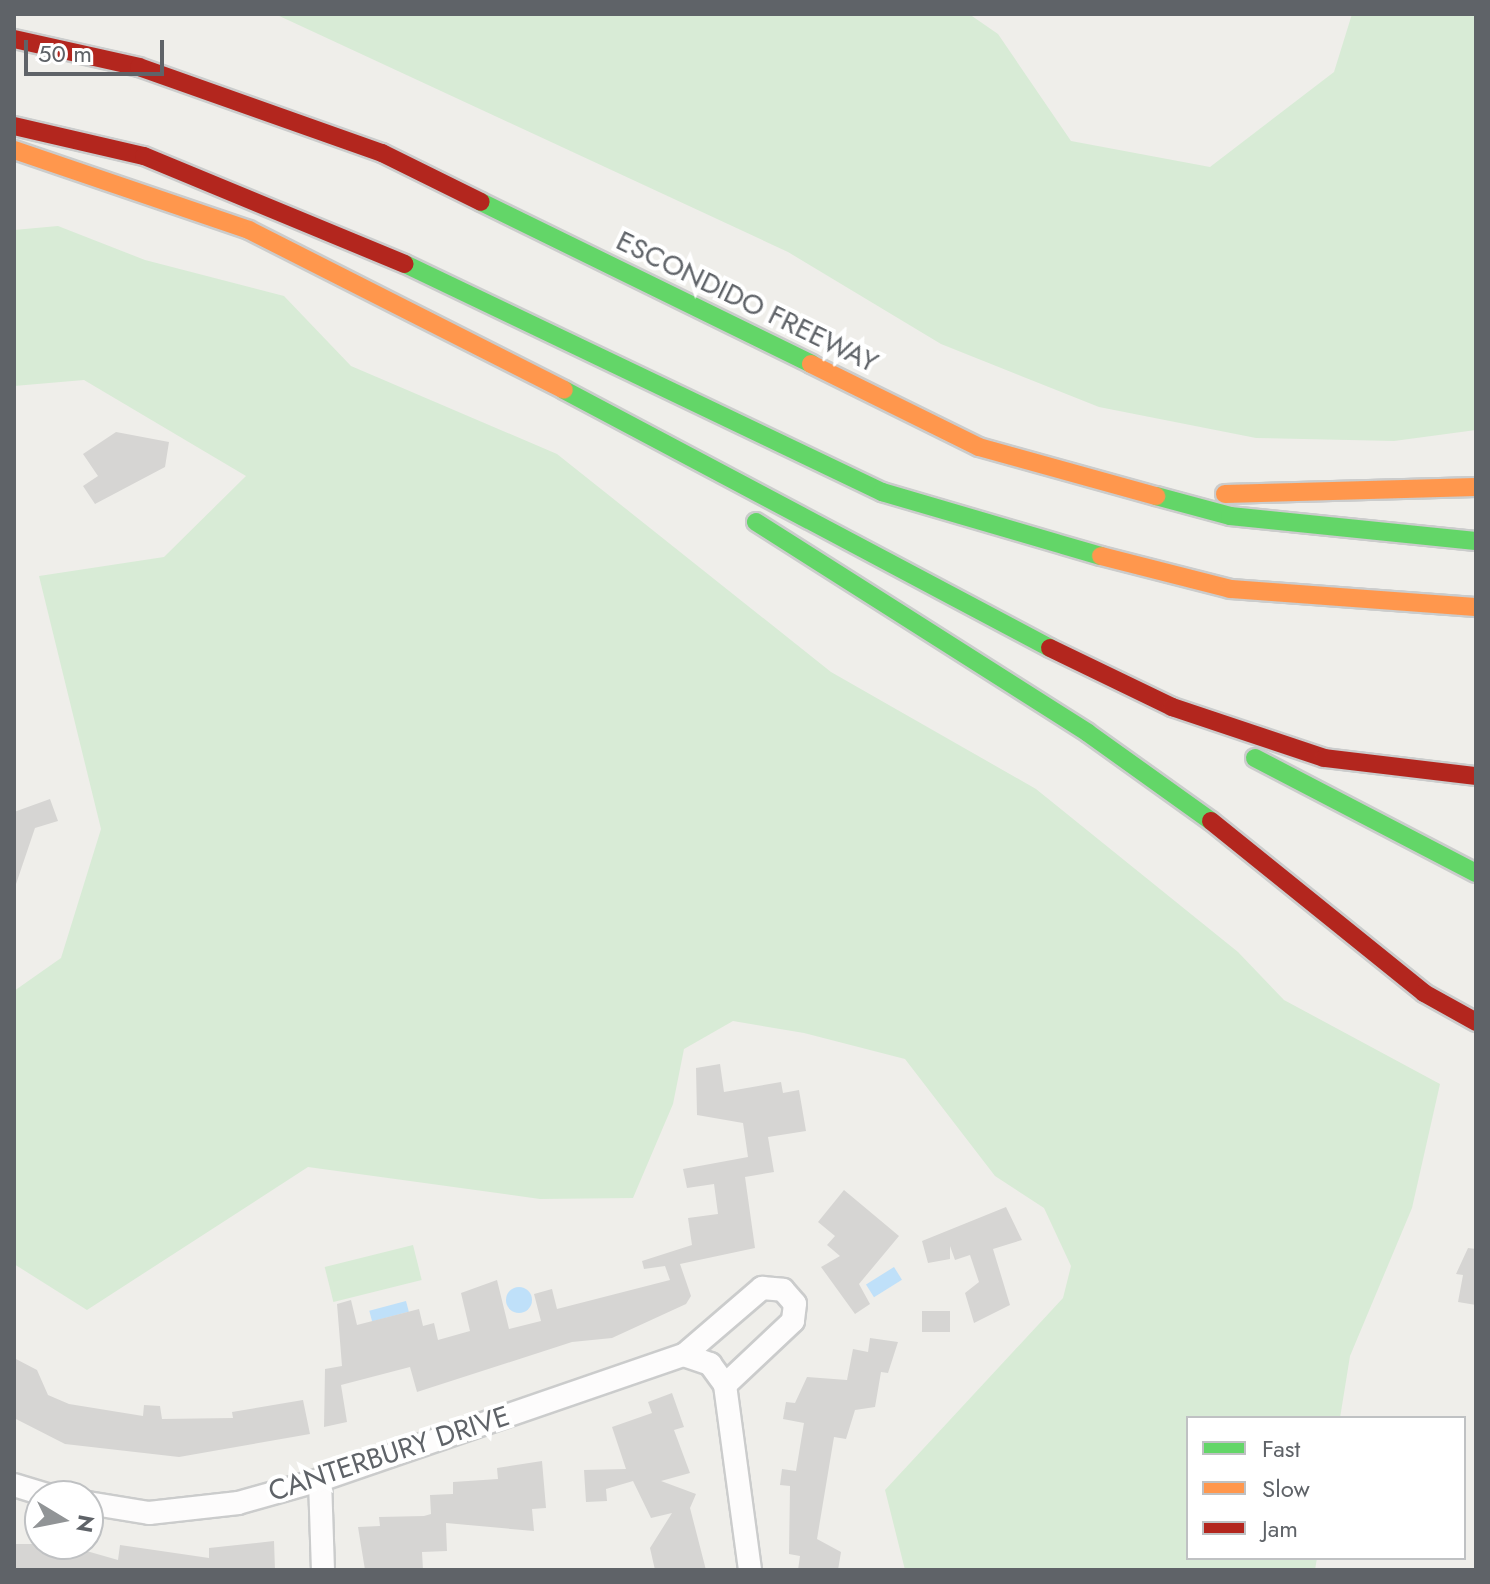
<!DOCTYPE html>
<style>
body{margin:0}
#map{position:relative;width:1490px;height:1584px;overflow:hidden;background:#efeeea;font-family:Jost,sans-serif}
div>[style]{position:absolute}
.green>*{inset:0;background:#d8ebd6;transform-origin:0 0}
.water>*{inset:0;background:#bfe0f9;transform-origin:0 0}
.round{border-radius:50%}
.building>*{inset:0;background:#d6d5d3;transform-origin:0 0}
.roads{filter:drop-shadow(2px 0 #cbcccc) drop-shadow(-2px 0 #cbcccc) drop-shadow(0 2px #cbcccc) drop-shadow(0 -2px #cbcccc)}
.street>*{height:22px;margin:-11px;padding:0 11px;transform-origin:11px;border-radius:11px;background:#fdfcfc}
.fast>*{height:18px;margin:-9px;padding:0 9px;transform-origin:9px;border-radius:9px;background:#63d668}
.slow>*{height:18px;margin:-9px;padding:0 9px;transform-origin:9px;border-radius:9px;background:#ff974d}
.jam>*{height:18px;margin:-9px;padding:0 9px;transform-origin:9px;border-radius:9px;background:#b3261e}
span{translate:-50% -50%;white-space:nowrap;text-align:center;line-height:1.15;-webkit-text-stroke:8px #fff;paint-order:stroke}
.street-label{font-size:28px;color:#5f6368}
.frame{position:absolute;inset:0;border:16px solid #5f6368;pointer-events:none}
.legend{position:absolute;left:1186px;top:1416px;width:280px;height:144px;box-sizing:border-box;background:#fff;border:2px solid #bfc1c3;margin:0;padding:10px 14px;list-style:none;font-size:24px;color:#5f6368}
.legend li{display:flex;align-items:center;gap:16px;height:40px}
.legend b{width:40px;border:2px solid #bfc1c3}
.north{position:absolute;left:24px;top:1480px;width:80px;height:80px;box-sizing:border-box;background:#fff;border:2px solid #bfc1c3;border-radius:50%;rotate:100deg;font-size:22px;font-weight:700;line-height:32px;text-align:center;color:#5f6368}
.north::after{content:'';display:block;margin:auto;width:28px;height:36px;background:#919496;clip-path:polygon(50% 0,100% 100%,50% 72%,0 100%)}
.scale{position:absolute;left:24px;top:40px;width:140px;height:36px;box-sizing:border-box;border:4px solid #5f6368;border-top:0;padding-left:10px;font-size:24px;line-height:28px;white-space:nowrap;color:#5f6368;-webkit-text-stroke:6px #fff;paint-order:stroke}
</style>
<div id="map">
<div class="green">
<div style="clip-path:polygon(275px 14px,969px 14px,998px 34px,1071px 141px,1210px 167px,1334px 72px,1352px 14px,1476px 14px,1476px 430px,1394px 441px,1256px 438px,1099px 407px,941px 344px,788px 252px)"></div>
<div style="clip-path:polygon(58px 226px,145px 260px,284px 296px,351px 366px,557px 454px,831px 672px,1036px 789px,1238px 952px,1284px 1000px,1440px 1084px,1412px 1208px,1350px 1356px,1340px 1418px,1188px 1418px,1188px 1558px,1317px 1558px,1315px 1570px,905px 1570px,885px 1490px,1063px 1298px,1071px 1266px,1044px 1208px,995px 1176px,905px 1059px,804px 1033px,733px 1021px,684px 1049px,673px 1104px,633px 1198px,540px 1199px,308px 1167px,87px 1310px,14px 1264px,14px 991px,61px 958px,101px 829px,39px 576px,164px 557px,246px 476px,84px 380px,14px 386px,14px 230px)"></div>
<div style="left:413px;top:1245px;width:36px;height:91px;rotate:76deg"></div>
</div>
<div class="water">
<div style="left:894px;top:1267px;width:15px;height:33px;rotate:58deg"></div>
<div class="round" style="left:506px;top:1287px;width:26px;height:26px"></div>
<div style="left:406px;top:1301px;width:11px;height:38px;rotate:75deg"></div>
</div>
<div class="building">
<div style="clip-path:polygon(116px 432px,169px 442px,165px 467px,95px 504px,83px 486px,98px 476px,83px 454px)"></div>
<div style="clip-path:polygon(50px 799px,58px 821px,35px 828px,14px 890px,14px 812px)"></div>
<div style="clip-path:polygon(720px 1064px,724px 1092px,781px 1082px,783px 1093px,799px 1090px,806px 1131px,768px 1137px,774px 1172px,745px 1177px,755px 1248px,680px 1264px,691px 1296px,686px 1304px,612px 1338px,572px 1342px,417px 1392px,410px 1367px,341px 1385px,347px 1422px,324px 1427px,325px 1369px,342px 1366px,337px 1304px,351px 1300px,357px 1325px,419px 1309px,423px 1326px,434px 1323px,438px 1340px,470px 1331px,461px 1293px,497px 1280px,509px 1329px,541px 1321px,534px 1294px,552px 1289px,557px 1309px,670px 1280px,665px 1266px,644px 1269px,642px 1261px,692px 1245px,688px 1218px,718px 1214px,714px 1184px,687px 1188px,683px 1169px,748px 1157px,743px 1123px,697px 1115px,696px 1068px)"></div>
<div style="clip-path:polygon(844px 1190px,899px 1236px,859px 1284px,870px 1304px,855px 1314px,821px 1267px,840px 1256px,827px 1245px,835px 1236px,818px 1222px)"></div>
<div style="clip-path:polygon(1006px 1207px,1022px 1240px,993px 1249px,1010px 1305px,974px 1323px,965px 1293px,979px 1282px,970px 1255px,955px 1260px,950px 1246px,950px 1259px,928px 1263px,922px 1241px)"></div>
<div style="clip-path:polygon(1468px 1248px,1476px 1249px,1476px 1305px,1458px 1302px,1463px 1275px,1456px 1274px)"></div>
<div style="left:922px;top:1311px;width:28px;height:21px"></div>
<div style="clip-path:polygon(870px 1338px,898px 1342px,888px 1373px,881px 1372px,875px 1407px,855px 1410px,846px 1439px,834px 1437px,817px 1539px,841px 1552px,838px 1570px,798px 1570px,800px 1556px,789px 1554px,790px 1486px,780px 1485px,782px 1469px,796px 1471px,804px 1423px,783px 1419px,786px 1402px,795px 1403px,807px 1377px,847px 1380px,853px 1349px,868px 1352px)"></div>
<div style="clip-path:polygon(14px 1358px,37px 1370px,48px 1395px,69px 1404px,143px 1416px,144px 1405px,160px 1406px,162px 1419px,233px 1418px,232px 1412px,303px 1400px,310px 1434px,179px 1457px,65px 1444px,14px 1418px)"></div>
<div style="clip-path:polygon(672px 1393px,684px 1427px,674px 1430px,690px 1473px,661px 1481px,696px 1494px,690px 1508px,706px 1570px,655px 1570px,650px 1548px,672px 1513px,651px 1518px,633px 1481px,606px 1489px,607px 1501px,586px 1502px,584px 1470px,626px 1469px,612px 1427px,652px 1413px,648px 1402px)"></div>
<div style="clip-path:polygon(542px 1461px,546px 1508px,532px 1509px,534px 1531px,446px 1523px,447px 1551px,422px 1552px,423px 1570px,365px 1570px,358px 1527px,380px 1526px,379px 1517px,424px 1516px,431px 1514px,430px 1495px,453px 1494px,453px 1482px,498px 1479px,497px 1468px)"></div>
<div style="clip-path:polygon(274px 1541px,275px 1570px,14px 1570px,14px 1544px,62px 1544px,118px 1560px,120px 1545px,209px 1558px,209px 1548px)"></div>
</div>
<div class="roads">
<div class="street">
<div style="left:684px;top:1355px;width:28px;rotate:19deg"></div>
<div style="left:710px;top:1364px;width:26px;rotate:54deg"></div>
<div style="left:725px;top:1385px;width:187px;rotate:82.3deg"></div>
<div style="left:320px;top:1480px;width:90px;rotate:88.1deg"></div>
<div style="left:14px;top:1485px;width:38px;rotate:17deg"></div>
<div style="left:88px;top:1503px;width:62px;rotate:9.3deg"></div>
<div style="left:149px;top:1513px;width:90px;rotate:-6.4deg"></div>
<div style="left:238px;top:1503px;width:85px;rotate:-15.7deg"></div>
<div style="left:320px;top:1480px;width:385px;rotate:-19deg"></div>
<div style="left:684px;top:1355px;width:103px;rotate:-40.7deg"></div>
<div style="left:762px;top:1288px;width:21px;rotate:5deg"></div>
<div style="left:783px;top:1290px;width:18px;rotate:49deg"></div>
<div style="left:795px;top:1304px;width:17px;rotate:97deg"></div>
<div style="left:793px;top:1321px;width:93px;rotate:136.7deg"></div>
</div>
<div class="fast">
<div style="left:481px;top:202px;width:368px;rotate:26.1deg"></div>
<div style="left:405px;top:264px;width:529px;rotate:25.55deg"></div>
<div style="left:882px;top:492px;width:228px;rotate:16.3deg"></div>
<div style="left:564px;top:390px;width:550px;rotate:27.96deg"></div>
<div style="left:1156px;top:496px;width:77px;rotate:15.1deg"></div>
<div style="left:1230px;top:516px;width:247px;rotate:5.8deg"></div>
<div style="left:756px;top:522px;width:393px;rotate:32.4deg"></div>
<div style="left:1088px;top:733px;width:151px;rotate:35.6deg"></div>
<div style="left:1255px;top:758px;width:249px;rotate:27.5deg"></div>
</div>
<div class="slow">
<div style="left:14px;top:150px;width:248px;rotate:18.8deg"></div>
<div style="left:249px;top:230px;width:353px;rotate:26.9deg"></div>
<div style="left:811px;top:364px;width:187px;rotate:26.3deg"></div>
<div style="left:979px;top:447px;width:184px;rotate:15.5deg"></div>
<div style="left:1225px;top:494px;width:251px;rotate:-1.6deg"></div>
<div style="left:1101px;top:556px;width:133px;rotate:14.3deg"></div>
<div style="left:1230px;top:589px;width:247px;rotate:4.2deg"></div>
</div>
<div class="jam">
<div style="left:14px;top:39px;width:128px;rotate:12.6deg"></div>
<div style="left:139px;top:67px;width:258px;rotate:19.5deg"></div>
<div style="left:382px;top:153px;width:110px;rotate:26.3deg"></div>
<div style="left:14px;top:126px;width:133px;rotate:13deg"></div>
<div style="left:144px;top:156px;width:282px;rotate:22.5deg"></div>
<div style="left:1050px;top:648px;width:136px;rotate:25.8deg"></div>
<div style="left:1172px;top:707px;width:160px;rotate:18.5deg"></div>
<div style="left:1324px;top:758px;width:153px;rotate:6.8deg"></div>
<div style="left:1211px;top:821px;width:274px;rotate:38.9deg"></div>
<div style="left:1424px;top:993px;width:60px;rotate:29.1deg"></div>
</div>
</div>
<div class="street-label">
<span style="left:747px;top:302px;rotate:26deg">ESCONDIDO FREEWAY</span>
<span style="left:389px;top:1454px;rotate:-18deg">CANTERBURY DRIVE</span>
</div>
<div class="frame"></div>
<ul class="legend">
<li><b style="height:10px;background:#63d668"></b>Fast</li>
<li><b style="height:10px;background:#ff974d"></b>Slow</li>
<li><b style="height:10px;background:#b3261e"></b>Jam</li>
</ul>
<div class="north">N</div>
<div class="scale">50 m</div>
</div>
